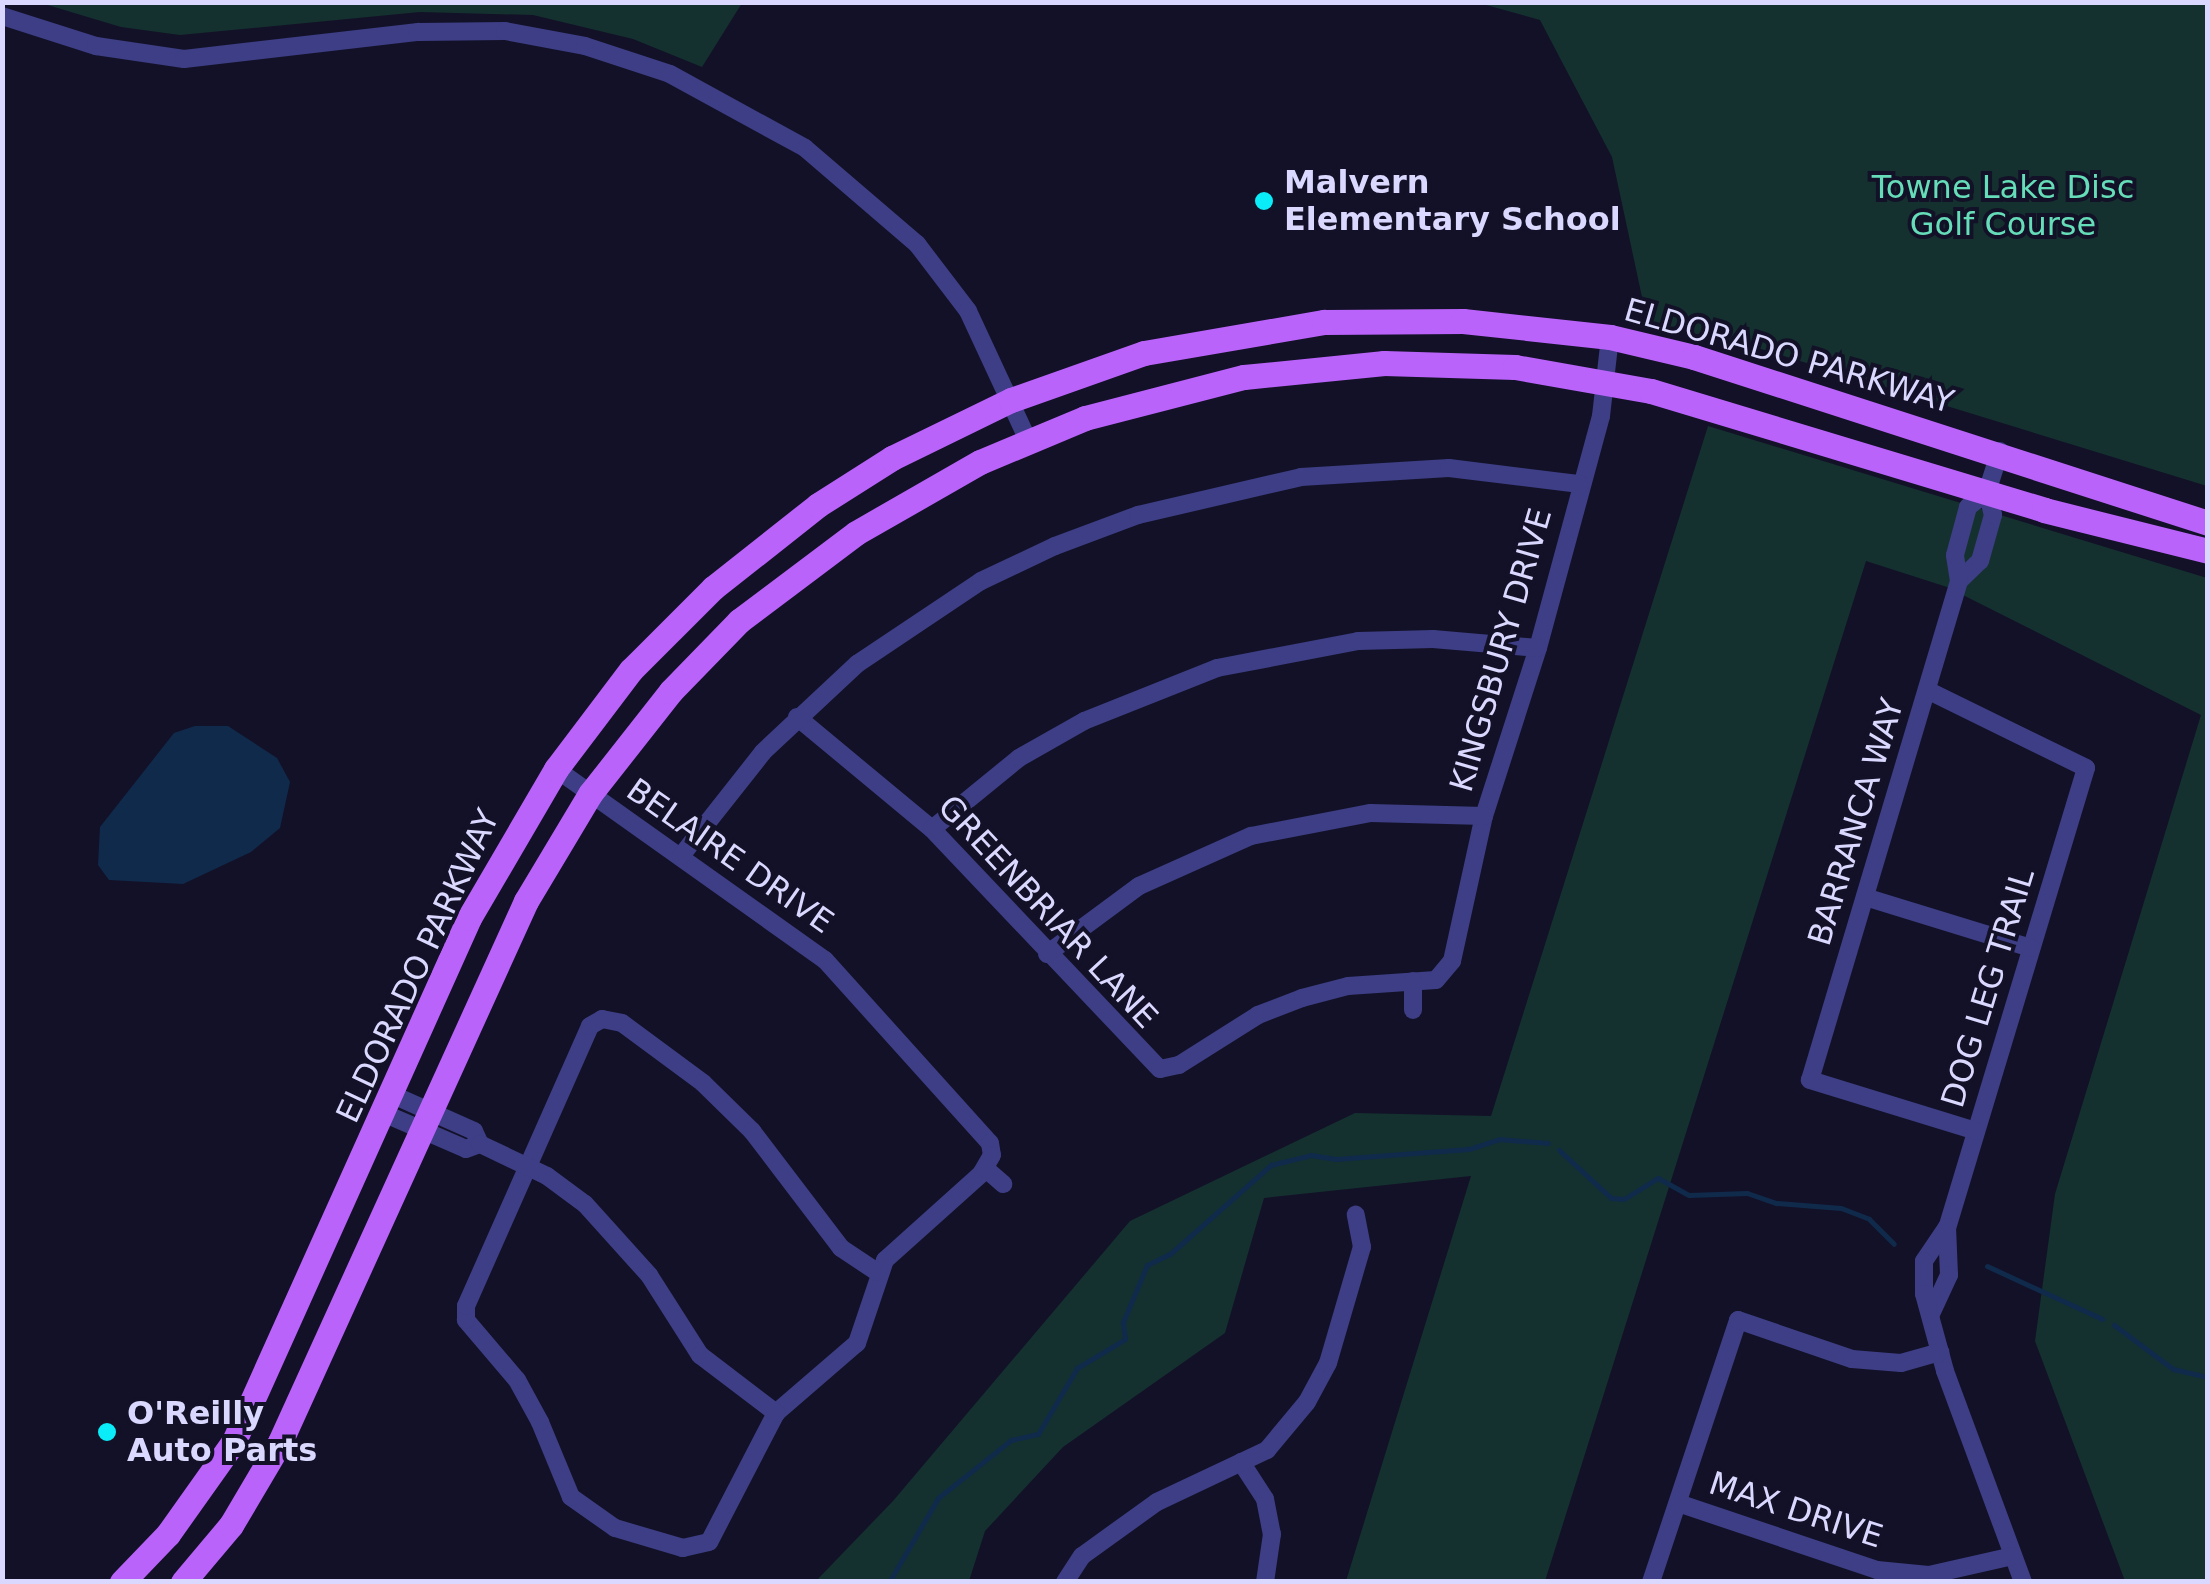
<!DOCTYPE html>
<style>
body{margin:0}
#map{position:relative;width:2210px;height:1584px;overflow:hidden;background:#131127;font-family:"DejaVu Sans",sans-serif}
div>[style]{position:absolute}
.green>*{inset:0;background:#14312f}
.water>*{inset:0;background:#102a4c}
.stream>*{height:5px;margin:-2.5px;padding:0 2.5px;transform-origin:2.5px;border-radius:2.5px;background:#102a4c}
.street>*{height:18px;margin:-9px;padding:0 9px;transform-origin:9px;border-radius:9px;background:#3d3e85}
.primary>*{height:25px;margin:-12.5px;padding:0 12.5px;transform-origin:12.5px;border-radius:12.5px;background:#b963fa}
.dots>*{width:28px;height:28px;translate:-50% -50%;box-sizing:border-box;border:5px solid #131127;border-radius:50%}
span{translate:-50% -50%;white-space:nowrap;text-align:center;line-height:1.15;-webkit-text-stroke:8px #131127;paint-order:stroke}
.poi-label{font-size:32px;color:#dad8fe;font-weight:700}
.left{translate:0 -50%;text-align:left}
.park-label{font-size:32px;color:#65ddb8}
.street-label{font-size:32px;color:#dad8fe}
.frame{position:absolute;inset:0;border:5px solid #dad8fe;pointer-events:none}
</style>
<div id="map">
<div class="green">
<div style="clip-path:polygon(41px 3px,742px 3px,702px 67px,633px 39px,533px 15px,420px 12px,180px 35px,121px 27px)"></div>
<div style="clip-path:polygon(1479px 3px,2207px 3px,2207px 486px,1745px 344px,1648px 325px,1612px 157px,1540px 20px)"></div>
<div style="clip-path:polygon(1708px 426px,2207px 578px,2207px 1581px,2125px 1581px,2035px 1341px,2055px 1194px,2201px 715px,1947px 587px,1866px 561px,1545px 1581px,1346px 1581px,1471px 1176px,1264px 1198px,1225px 1333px,1063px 1447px,985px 1531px,969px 1581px,815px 1582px,893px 1501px,1130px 1221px,1355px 1113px,1491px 1116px)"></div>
</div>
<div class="water">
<div style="clip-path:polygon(195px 726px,228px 726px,277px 758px,290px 782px,280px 828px,251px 852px,183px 884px,109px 880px,98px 865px,100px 827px,174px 733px)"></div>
</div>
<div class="stream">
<div style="left:1559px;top:1150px;width:71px;rotate:42.7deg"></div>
<div style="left:1611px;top:1198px;width:13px;rotate:4deg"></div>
<div style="left:1624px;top:1199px;width:40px;rotate:-32deg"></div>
<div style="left:1658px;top:1178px;width:35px;rotate:29deg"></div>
<div style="left:1689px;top:1195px;width:58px;rotate:-2deg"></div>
<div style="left:1747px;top:1193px;width:31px;rotate:19deg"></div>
<div style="left:1776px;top:1203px;width:65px;rotate:4.4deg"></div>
<div style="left:1841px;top:1208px;width:30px;rotate:21deg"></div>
<div style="left:1869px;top:1219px;width:35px;rotate:45deg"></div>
<div style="left:1987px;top:1266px;width:127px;rotate:24.7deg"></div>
<div style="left:2114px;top:1325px;width:74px;rotate:36.7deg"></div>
<div style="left:2173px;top:1369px;width:36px;rotate:13deg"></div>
<div style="left:889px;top:1582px;width:97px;rotate:-59.7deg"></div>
<div style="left:938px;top:1498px;width:93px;rotate:-38.5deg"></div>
<div style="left:1011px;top:1440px;width:28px;rotate:-13deg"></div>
<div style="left:1038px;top:1434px;width:77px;rotate:-59.4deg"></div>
<div style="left:1077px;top:1368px;width:56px;rotate:-31.1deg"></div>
<div style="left:1125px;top:1339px;width:17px;rotate:-97deg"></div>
<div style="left:1123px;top:1322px;width:62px;rotate:-67.2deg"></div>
<div style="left:1147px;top:1265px;width:25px;rotate:-26deg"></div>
<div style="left:1170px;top:1254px;width:135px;rotate:-41.4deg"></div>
<div style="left:1271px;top:1165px;width:41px;rotate:-14deg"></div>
<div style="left:1311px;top:1155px;width:25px;rotate:9deg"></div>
<div style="left:1336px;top:1159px;width:133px;rotate:-4.3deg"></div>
<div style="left:1469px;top:1149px;width:32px;rotate:-18deg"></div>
<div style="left:1499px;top:1139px;width:49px;rotate:4.7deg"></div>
</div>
<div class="street">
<div style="left:2px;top:16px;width:99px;rotate:17.7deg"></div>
<div style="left:96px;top:46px;width:89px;rotate:8.4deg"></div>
<div style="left:184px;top:59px;width:236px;rotate:-6.6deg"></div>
<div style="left:418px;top:32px;width:87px;rotate:-0.7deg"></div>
<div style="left:505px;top:31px;width:81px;rotate:10.6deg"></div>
<div style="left:585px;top:46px;width:89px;rotate:18.2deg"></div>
<div style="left:670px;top:74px;width:154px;rotate:28.7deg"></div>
<div style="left:805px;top:148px;width:148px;rotate:40.6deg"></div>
<div style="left:917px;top:244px;width:84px;rotate:52.7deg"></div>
<div style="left:968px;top:311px;width:142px;rotate:65.1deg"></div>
<div style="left:1959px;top:581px;width:29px;rotate:-44deg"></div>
<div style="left:1980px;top:561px;width:48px;rotate:-74.2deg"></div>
<div style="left:1993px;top:515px;width:24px;rotate:-105deg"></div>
<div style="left:1987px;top:492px;width:43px;rotate:-72.4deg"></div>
<div style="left:1927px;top:690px;width:177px;rotate:26.1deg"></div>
<div style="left:2086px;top:768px;width:480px;rotate:106.8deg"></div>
<div style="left:1947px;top:1227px;width:48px;rotate:87.6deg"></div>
<div style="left:1949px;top:1275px;width:43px;rotate:114.8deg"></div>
<div style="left:797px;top:717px;width:175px;rotate:39.7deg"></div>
<div style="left:932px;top:829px;width:331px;rotate:46.5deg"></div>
<div style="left:1160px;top:1069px;width:19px;rotate:-12deg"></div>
<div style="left:1179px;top:1065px;width:93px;rotate:-32.3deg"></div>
<div style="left:1258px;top:1015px;width:47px;rotate:-21.1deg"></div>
<div style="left:1302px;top:998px;width:48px;rotate:-14.6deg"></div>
<div style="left:1348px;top:986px;width:88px;rotate:-3.9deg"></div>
<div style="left:1436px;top:980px;width:25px;rotate:-50deg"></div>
<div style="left:1452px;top:961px;width:148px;rotate:-77.6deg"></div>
<div style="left:1484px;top:816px;width:176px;rotate:-72.2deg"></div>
<div style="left:1538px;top:648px;width:240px;rotate:-74.8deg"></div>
<div style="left:1601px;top:416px;width:80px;rotate:-83.5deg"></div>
<div style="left:556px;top:769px;width:330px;rotate:35.4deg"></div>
<div style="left:825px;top:960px;width:246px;rotate:48deg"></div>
<div style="left:990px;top:1143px;width:12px;rotate:81deg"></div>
<div style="left:992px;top:1155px;width:22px;rotate:120deg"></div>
<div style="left:981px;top:1174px;width:129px;rotate:138.1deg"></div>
<div style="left:885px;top:1260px;width:88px;rotate:108.6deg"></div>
<div style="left:857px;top:1343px;width:107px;rotate:139.2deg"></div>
<div style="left:776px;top:1413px;width:145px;rotate:117.4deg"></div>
<div style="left:709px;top:1542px;width:27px;rotate:167deg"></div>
<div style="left:683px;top:1548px;width:71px;rotate:-163.6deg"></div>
<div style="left:615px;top:1528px;width:54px;rotate:-144.8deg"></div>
<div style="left:571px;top:1497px;width:81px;rotate:-112.5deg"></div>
<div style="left:540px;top:1422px;width:48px;rotate:-118.7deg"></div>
<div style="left:517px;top:1380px;width:79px;rotate:-130.4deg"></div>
<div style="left:466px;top:1320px;width:14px;rotate:-90deg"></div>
<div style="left:466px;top:1306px;width:306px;rotate:-66.1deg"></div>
<div style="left:590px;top:1026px;width:14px;rotate:-30deg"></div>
<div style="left:602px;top:1019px;width:20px;rotate:11deg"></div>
<div style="left:622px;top:1023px;width:101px;rotate:36.5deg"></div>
<div style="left:703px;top:1083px;width:69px;rotate:44.4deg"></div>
<div style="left:752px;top:1131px;width:147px;rotate:52.7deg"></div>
<div style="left:841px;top:1248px;width:43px;rotate:33.7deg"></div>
<div style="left:932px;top:829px;width:112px;rotate:-39.2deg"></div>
<div style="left:1019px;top:758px;width:75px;rotate:-29.6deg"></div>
<div style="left:1084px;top:721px;width:143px;rotate:-21.7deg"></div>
<div style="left:1217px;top:668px;width:144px;rotate:-10.8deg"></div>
<div style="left:1358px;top:641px;width:75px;rotate:-1.5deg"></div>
<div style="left:1433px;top:639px;width:105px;rotate:4.9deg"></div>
<div style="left:681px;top:856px;width:132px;rotate:-51.7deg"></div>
<div style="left:763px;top:752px;width:129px;rotate:-43.1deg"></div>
<div style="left:857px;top:664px;width:149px;rotate:-33.8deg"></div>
<div style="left:981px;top:581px;width:82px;rotate:-25.3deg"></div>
<div style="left:1055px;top:546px;width:89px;rotate:-20.5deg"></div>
<div style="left:1138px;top:515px;width:167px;rotate:-13.1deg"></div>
<div style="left:1301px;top:477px;width:148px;rotate:-3.5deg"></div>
<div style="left:1449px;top:468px;width:132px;rotate:7deg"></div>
<div style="left:1865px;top:897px;width:174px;rotate:17.1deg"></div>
<div style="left:1047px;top:954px;width:114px;rotate:-36.5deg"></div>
<div style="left:1139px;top:886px;width:123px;rotate:-24.1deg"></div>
<div style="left:1251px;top:836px;width:122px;rotate:-10.9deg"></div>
<div style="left:1371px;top:813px;width:113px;rotate:1.5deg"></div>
<div style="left:1413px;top:1010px;width:29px;rotate:-90deg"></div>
<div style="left:383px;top:1113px;width:90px;rotate:23.4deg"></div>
<div style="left:466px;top:1149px;width:15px;rotate:-20deg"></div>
<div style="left:480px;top:1144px;width:14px;rotate:-115deg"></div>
<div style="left:474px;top:1131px;width:91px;rotate:-156deg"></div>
<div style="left:1976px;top:1131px;width:174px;rotate:-162.9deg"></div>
<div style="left:1810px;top:1080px;width:521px;rotate:-73.37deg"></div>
<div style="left:1959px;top:581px;width:26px;rotate:-99deg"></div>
<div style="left:1955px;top:555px;width:50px;rotate:-74.8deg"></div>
<div style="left:1968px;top:507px;width:24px;rotate:-38deg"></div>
<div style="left:480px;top:1144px;width:74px;rotate:25.5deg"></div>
<div style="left:547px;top:1176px;width:47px;rotate:36.4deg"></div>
<div style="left:585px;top:1204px;width:96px;rotate:48deg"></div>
<div style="left:649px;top:1275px;width:95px;rotate:57.5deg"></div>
<div style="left:700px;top:1355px;width:96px;rotate:37.3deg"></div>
<div style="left:986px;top:1169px;width:23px;rotate:41deg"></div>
<div style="left:1947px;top:1227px;width:41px;rotate:124.1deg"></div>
<div style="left:1924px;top:1261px;width:33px;rotate:90deg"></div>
<div style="left:1924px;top:1294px;width:80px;rotate:74.7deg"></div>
<div style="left:1945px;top:1371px;width:225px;rotate:69.7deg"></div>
<div style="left:1241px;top:1462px;width:44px;rotate:57deg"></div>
<div style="left:1265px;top:1499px;width:36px;rotate:79deg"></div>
<div style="left:1272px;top:1534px;width:49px;rotate:98.3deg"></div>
<div style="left:1678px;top:1503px;width:210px;rotate:18.6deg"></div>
<div style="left:1877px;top:1570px;width:52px;rotate:5.5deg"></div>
<div style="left:1929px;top:1575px;width:86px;rotate:-12.7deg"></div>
<div style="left:1065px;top:1582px;width:31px;rotate:-57deg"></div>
<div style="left:1082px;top:1556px;width:92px;rotate:-35.8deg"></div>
<div style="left:1157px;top:1502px;width:122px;rotate:-25.3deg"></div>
<div style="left:1267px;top:1450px;width:62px;rotate:-50.2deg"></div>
<div style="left:1307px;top:1402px;width:44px;rotate:-61.7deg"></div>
<div style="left:1328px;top:1363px;width:121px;rotate:-73.7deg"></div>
<div style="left:1362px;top:1247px;width:33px;rotate:-101deg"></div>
<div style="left:1651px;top:1582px;width:276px;rotate:-71.6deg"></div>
<div style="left:1738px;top:1320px;width:120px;rotate:18.9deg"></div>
<div style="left:1852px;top:1359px;width:49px;rotate:4.7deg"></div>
<div style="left:1901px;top:1363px;width:41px;rotate:-15.8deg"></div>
</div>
<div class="primary">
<div style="left:122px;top:1582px;width:66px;rotate:-46.2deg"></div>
<div style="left:168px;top:1534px;width:114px;rotate:-54.6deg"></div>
<div style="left:234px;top:1441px;width:573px;rotate:-65.8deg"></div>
<div style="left:469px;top:918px;width:173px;rotate:-59.7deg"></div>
<div style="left:556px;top:769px;width:124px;rotate:-52.9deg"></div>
<div style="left:631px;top:670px;width:116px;rotate:-45deg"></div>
<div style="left:713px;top:588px;width:134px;rotate:-38.3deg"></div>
<div style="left:818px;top:505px;width:88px;rotate:-32.4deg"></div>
<div style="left:892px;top:458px;width:132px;rotate:-26deg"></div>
<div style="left:1011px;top:400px;width:141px;rotate:-19.5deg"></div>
<div style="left:1144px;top:353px;width:183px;rotate:-9.8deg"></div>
<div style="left:1324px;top:322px;width:139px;rotate:-0.4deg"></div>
<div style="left:1463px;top:321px;width:148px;rotate:6.2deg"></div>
<div style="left:1610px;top:337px;width:86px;rotate:13.4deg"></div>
<div style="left:1694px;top:357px;width:540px;rotate:17.9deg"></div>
<div style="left:183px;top:1582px;width:75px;rotate:-49.9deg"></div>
<div style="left:231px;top:1525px;width:96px;rotate:-59.4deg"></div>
<div style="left:280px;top:1442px;width:594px;rotate:-65.55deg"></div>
<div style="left:526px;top:901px;width:125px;rotate:-59.1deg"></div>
<div style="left:590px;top:794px;width:131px;rotate:-51.8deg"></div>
<div style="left:671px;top:691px;width:98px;rotate:-45.8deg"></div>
<div style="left:739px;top:621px;width:146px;rotate:-36.9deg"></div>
<div style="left:856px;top:533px;width:143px;rotate:-29.8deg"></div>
<div style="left:980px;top:462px;width:114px;rotate:-22.7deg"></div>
<div style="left:1085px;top:418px;width:164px;rotate:-14.5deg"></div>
<div style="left:1244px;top:377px;width:141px;rotate:-5.7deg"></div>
<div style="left:1384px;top:363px;width:131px;rotate:1.7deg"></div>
<div style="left:1515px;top:367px;width:138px;rotate:10deg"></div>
<div style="left:1651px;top:391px;width:411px;rotate:16.8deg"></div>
<div style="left:2044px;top:510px;width:169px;rotate:14deg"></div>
</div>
<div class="dots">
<div style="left:1264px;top:201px;background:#0aedf8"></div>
<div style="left:107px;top:1432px;background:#0aedf8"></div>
</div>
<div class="poi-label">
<span class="left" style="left:1284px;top:201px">Malvern<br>Elementary School</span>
<span class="left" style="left:127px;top:1432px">O'Reilly<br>Auto Parts</span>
</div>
<div class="park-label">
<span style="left:2003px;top:206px">Towne Lake Disc<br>Golf Course</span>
</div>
<div class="street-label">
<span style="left:1789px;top:356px;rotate:16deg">ELDORADO PARKWAY</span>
<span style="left:1501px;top:650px;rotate:-74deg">KINGSBURY DRIVE</span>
<span style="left:1856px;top:822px;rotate:-73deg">BARRANCA WAY</span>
<span style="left:730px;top:856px;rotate:35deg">BELAIRE DRIVE</span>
<span style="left:1048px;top:912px;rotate:47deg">GREENBRIAR LANE</span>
<span style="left:418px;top:966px;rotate:-65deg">ELDORADO PARKWAY</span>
<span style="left:1988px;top:988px;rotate:-73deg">DOG LEG TRAIL</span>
<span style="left:1796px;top:1510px;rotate:18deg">MAX DRIVE</span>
</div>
<div class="frame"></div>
</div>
